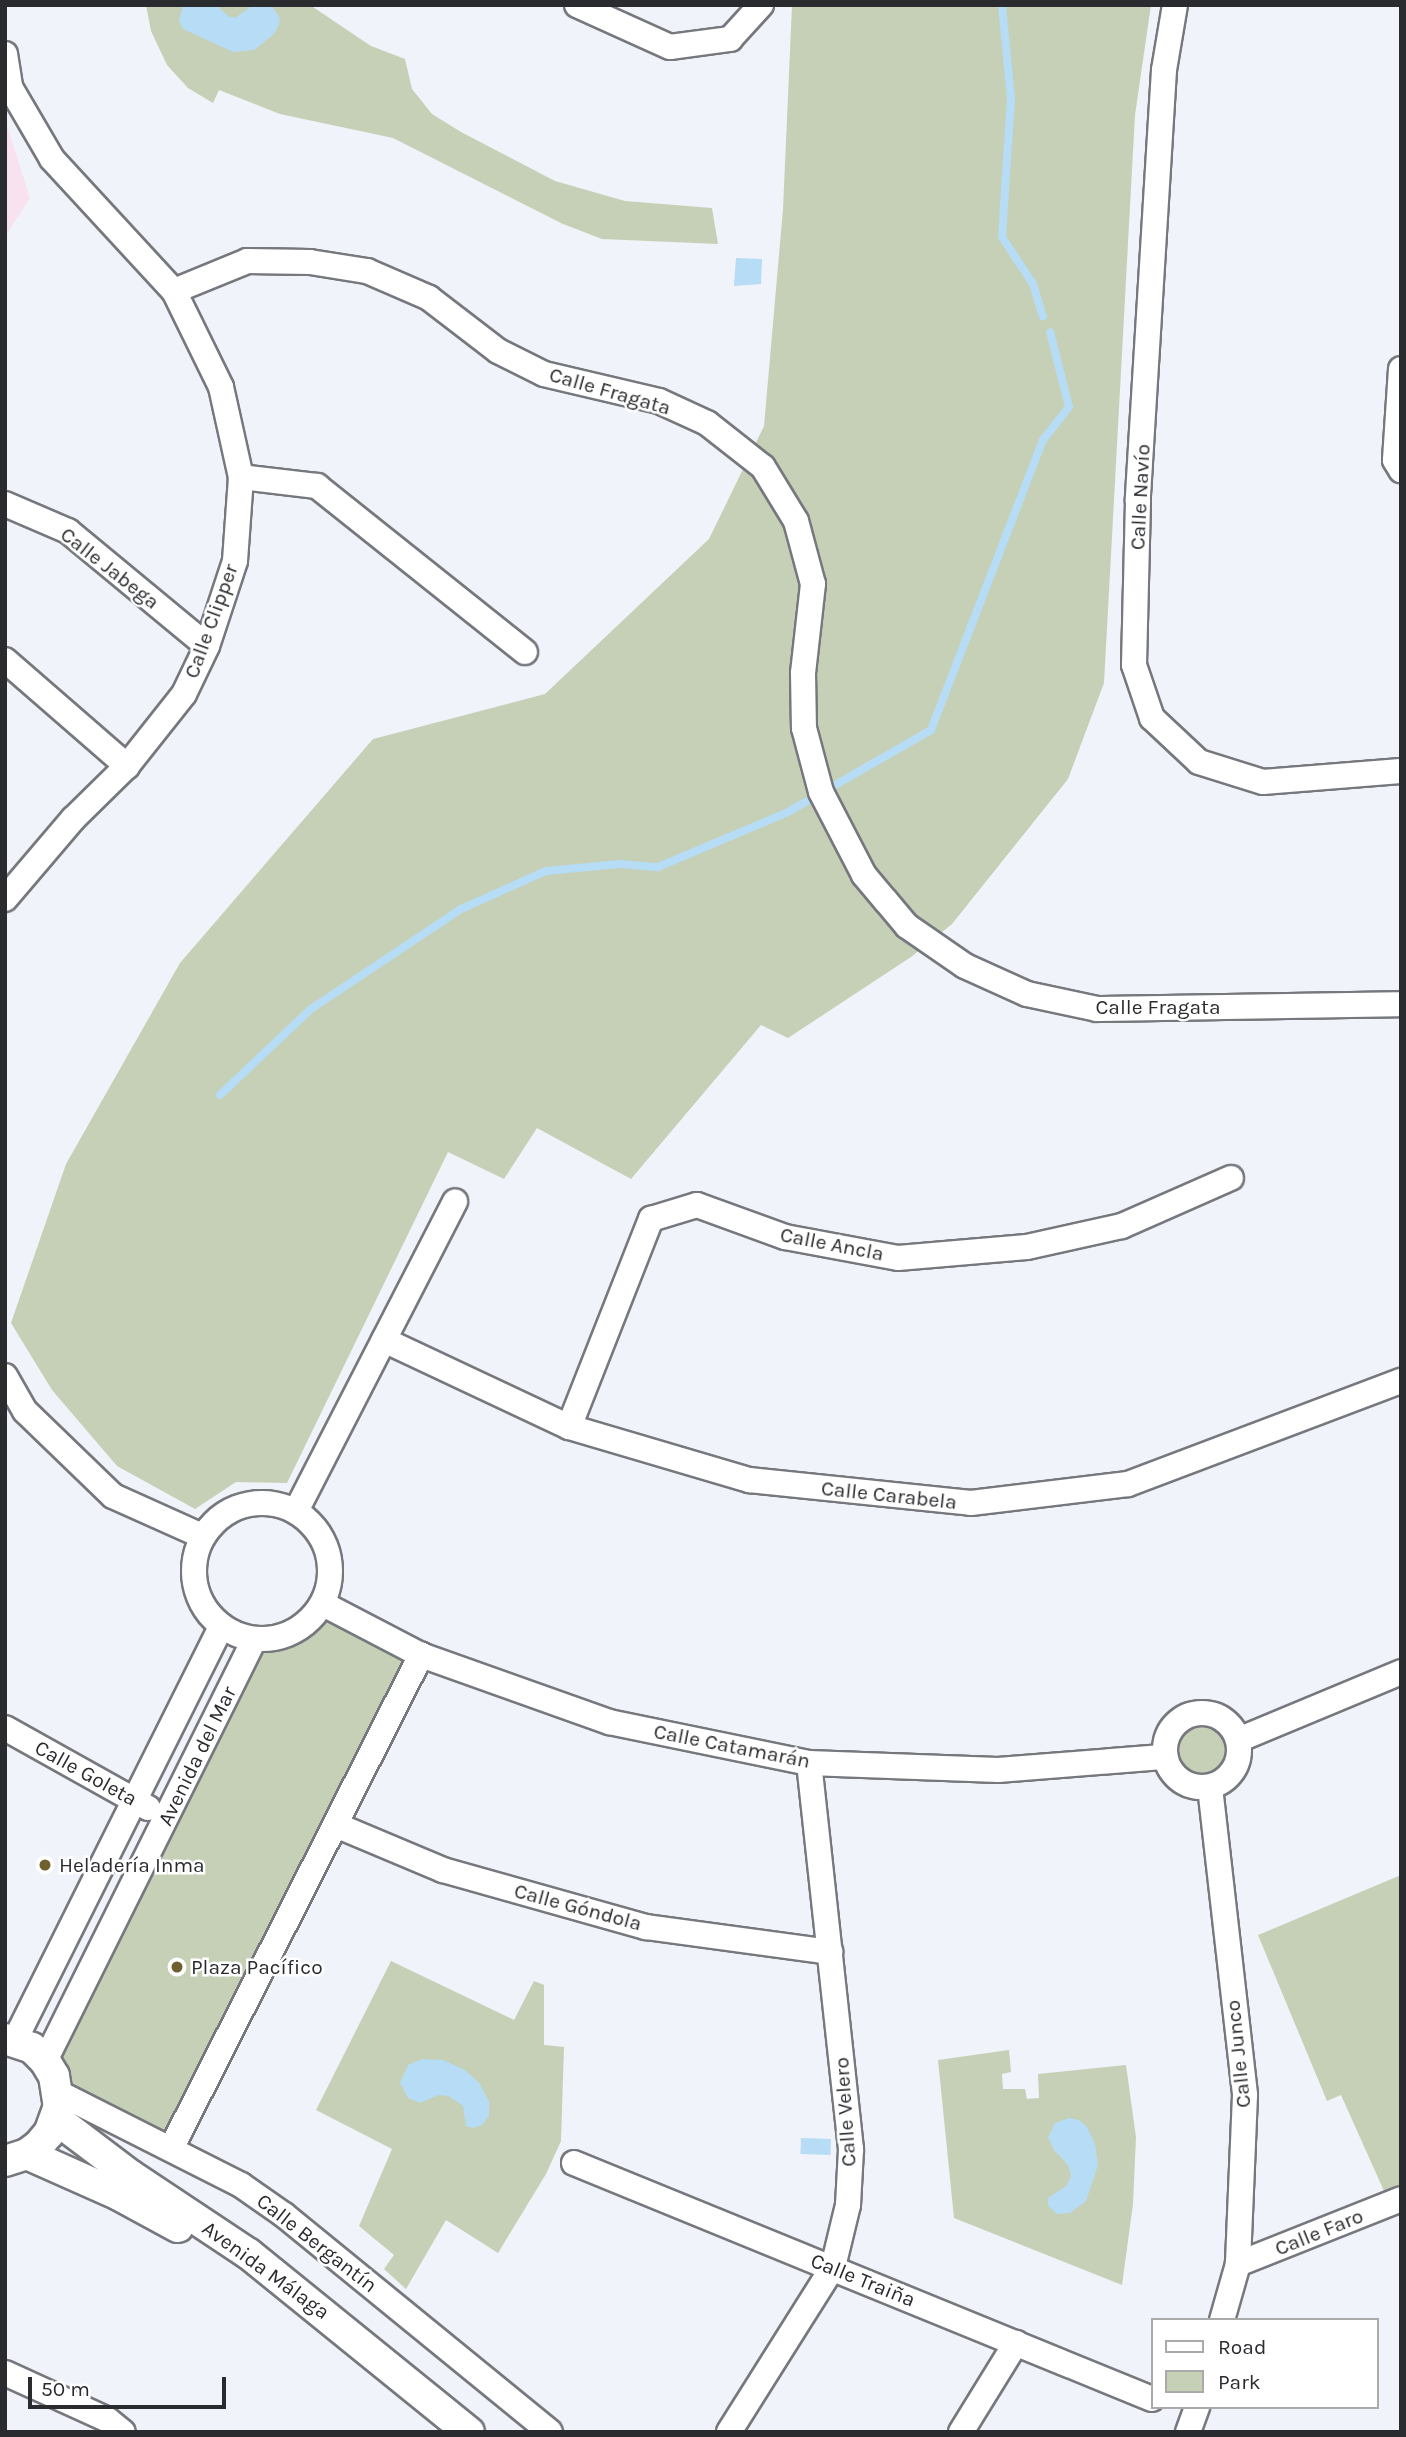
<!DOCTYPE html>
<meta charset="utf-8">
<style>
body{margin:0}
#map{position:relative;width:1406px;height:2437px;overflow:hidden;background:#f1f3fa;font-family:Karla,sans-serif}
div>[style]{position:absolute}
.education>*{inset:0;background:#f9e2ef}
.green>*{inset:0;background:#c6d0b6}
.round{border-radius:50%}
.water>*{inset:0;background:#b6dcf6;transform-origin:0 0}
.stream>*{height:8px;margin:-4px;padding:0 4px;transform-origin:4px;border-radius:4px;background:#b6dcf6}
.roads{filter:drop-shadow(2px 0 #76787e) drop-shadow(-2px 0 #76787e) drop-shadow(0 2px #76787e) drop-shadow(0 -2px #76787e)}
.minor>*{height:24px;margin:-12px;padding:0 12px;transform-origin:12px;border-radius:12px;background:#fff}
.minor>.ring{margin:-12px;padding:0;box-sizing:content-box;background:none;border:24px solid #fff;border-radius:50%}
.tertiary>*{height:30px;margin:-15px;padding:0 15px;transform-origin:15px;border-radius:15px;background:#fff}
.dots>*{width:19px;height:19px;translate:-50% -50%;box-sizing:border-box;border:4px solid #fff;border-radius:50%}
span{translate:-50% -50%;white-space:nowrap;text-align:center;line-height:1.15;-webkit-text-stroke:5px #fff;paint-order:stroke}
.street-label{font-size:21px;color:#2a2b2e}
.poi-label{font-size:21px;color:#2a2b2e}
.left{translate:0 -50%;text-align:left}
.frame{position:absolute;inset:0;border:7px solid #2a2b2e;pointer-events:none}
.legend{position:absolute;left:1151px;top:2318px;width:228px;height:91px;box-sizing:border-box;background:#fff;border:2px solid #aaaaab;margin:0;padding:9px 12px;list-style:none;font-size:21px;color:#2a2b2e}
.legend li{display:flex;align-items:center;gap:14px;height:35px}
.legend b{width:35px;border:2px solid #aaaaab}
.scale{position:absolute;left:28px;top:2377px;width:198px;height:32px;box-sizing:border-box;border:4px solid #2a2b2e;border-top:0;padding-left:9px;font-size:21px;line-height:24px;white-space:nowrap;color:#2a2b2e;-webkit-text-stroke:5px #fff;paint-order:stroke}
</style>
<div id="map">
<div class="education">
<div style="clip-path:polygon(5px 119px,30px 198px,5px 237px)"></div>
</div>
<div class="green">
<div style="clip-path:polygon(146px 5px,310px 5px,371px 46px,405px 59px,412px 89px,432px 114px,461px 132px,555px 181px,625px 201px,712px 208px,718px 244px,602px 239px,563px 224px,393px 138px,280px 114px,219px 90px,213px 103px,188px 88px,167px 65px,151px 31px)"></div>
<div style="clip-path:polygon(792px 5px,1151px 5px,1135px 115px,1104px 683px,1068px 779px,952px 924px,911px 957px,788px 1038px,761px 1025px,631px 1179px,537px 1128px,504px 1179px,448px 1152px,287px 1483px,236px 1482px,195px 1509px,117px 1466px,52px 1390px,11px 1323px,66px 1164px,180px 963px,373px 739px,545px 694px,709px 539px,764px 426px,783px 209px)"></div>
<div style="clip-path:polygon(325px 1614px,410px 1659px,169px 2139px,64px 2087px,54px 2060px,259px 1649px,297px 1639px)"></div>
<div class="round" style="left:1178px;top:1726px;width:48px;height:48px"></div>
<div style="clip-path:polygon(1401px 1875px,1401px 2184px,1384px 2191px,1341px 2095px,1327px 2101px,1258px 1935px)"></div>
<div style="clip-path:polygon(391px 1961px,514px 2020px,534px 1981px,544px 1985px,544px 2045px,564px 2047px,561px 2141px,546px 2174px,498px 2253px,446px 2220px,406px 2289px,384px 2269px,394px 2255px,359px 2226px,392px 2149px,316px 2110px)"></div>
<div style="clip-path:polygon(1009px 2050px,1011px 2072px,1002px 2074px,1003px 2089px,1025px 2089px,1027px 2099px,1039px 2098px,1038px 2074px,1126px 2065px,1136px 2137px,1133px 2204px,1122px 2285px,954px 2218px,938px 2060px)"></div>
</div>
<div class="water">
<div style="clip-path:polygon(183px 5px,216px 5px,228px 16px,235px 18px,253px 5px,271px 5px,280px 18px,279px 25px,273px 35px,254px 50px,233px 52px,183px 29px,179px 21px)"></div>
<div style="clip-path:polygon(736px 258px,762px 259px,761px 284px,734px 286px)"></div>
<div style="clip-path:polygon(422px 2059px,443px 2060px,465px 2070px,480px 2084px,489px 2102px,489px 2116px,482px 2125px,473px 2128px,466px 2126px,463px 2106px,449px 2096px,439px 2095px,420px 2103px,408px 2098px,400px 2083px,408px 2065px)"></div>
<div style="clip-path:polygon(1069px 2118px,1079px 2120px,1087px 2127px,1095px 2144px,1098px 2165px,1086px 2201px,1070px 2213px,1057px 2214px,1048px 2206px,1048px 2198px,1066px 2186px,1071px 2176px,1068px 2165px,1054px 2150px,1048px 2137px,1055px 2123px)"></div>
<div style="left:801px;top:2138px;width:30px;height:16px;rotate:2deg"></div>
</div>
<div class="stream">
<div style="left:1002px;top:5px;width:93px;rotate:84.5deg"></div>
<div style="left:1011px;top:98px;width:139px;rotate:93.7deg"></div>
<div style="left:1002px;top:237px;width:56px;rotate:56.6deg"></div>
<div style="left:1033px;top:284px;width:34px;rotate:73deg"></div>
<div style="left:220px;top:1095px;width:125px;rotate:-43.4deg"></div>
<div style="left:311px;top:1009px;width:180px;rotate:-33.7deg"></div>
<div style="left:461px;top:909px;width:93px;rotate:-24.1deg"></div>
<div style="left:546px;top:871px;width:74px;rotate:-5.4deg"></div>
<div style="left:620px;top:864px;width:38px;rotate:5deg"></div>
<div style="left:658px;top:867px;width:141px;rotate:-22.9deg"></div>
<div style="left:788px;top:812px;width:165px;rotate:-29.8deg"></div>
<div style="left:931px;top:730px;width:311px;rotate:-68.9deg"></div>
<div style="left:1043px;top:440px;width:42px;rotate:-51.8deg"></div>
<div style="left:1069px;top:407px;width:77px;rotate:-104.2deg"></div>
</div>
<div class="roads">
<div class="minor">
<div style="left:577px;top:5px;width:102px;rotate:24.3deg"></div>
<div style="left:670px;top:47px;width:61px;rotate:-7.6deg"></div>
<div style="left:730px;top:39px;width:46px;rotate:-47.6deg"></div>
<div style="left:1175px;top:5px;width:66px;rotate:99.6deg"></div>
<div style="left:1164px;top:70px;width:432px;rotate:93.5deg"></div>
<div style="left:1138px;top:501px;width:164px;rotate:91.4deg"></div>
<div style="left:1134px;top:665px;width:56px;rotate:71.2deg"></div>
<div style="left:1152px;top:718px;width:64px;rotate:43.1deg"></div>
<div style="left:1199px;top:762px;width:67px;rotate:17.4deg"></div>
<div style="left:1263px;top:782px;width:138px;rotate:-4.6deg"></div>
<div style="left:5px;top:54px;width:33px;rotate:81deg"></div>
<div style="left:10px;top:87px;width:83px;rotate:59.7deg"></div>
<div style="left:52px;top:159px;width:180px;rotate:47.3deg"></div>
<div style="left:174px;top:291px;width:107px;rotate:63.9deg"></div>
<div style="left:221px;top:387px;width:92px;rotate:77.5deg"></div>
<div style="left:241px;top:477px;width:84px;rotate:94.1deg"></div>
<div style="left:235px;top:561px;width:89px;rotate:108.2deg"></div>
<div style="left:207px;top:646px;width:53px;rotate:115.6deg"></div>
<div style="left:184px;top:694px;width:92px;rotate:128.4deg"></div>
<div style="left:127px;top:766px;width:76px;rotate:135.5deg"></div>
<div style="left:73px;top:819px;width:105px;rotate:130.4deg"></div>
<div style="left:174px;top:291px;width:79px;rotate:-22.3deg"></div>
<div style="left:247px;top:261px;width:63px;rotate:0.9deg"></div>
<div style="left:310px;top:262px;width:58px;rotate:9deg"></div>
<div style="left:367px;top:271px;width:68px;rotate:23.5deg"></div>
<div style="left:429px;top:298px;width:87px;rotate:37.5deg"></div>
<div style="left:498px;top:351px;width:51px;rotate:26.6deg"></div>
<div style="left:544px;top:374px;width:118px;rotate:13.2deg"></div>
<div style="left:659px;top:401px;width:53px;rotate:24.6deg"></div>
<div style="left:707px;top:423px;width:71px;rotate:38.2deg"></div>
<div style="left:763px;top:467px;width:63px;rotate:58.6deg"></div>
<div style="left:796px;top:521px;width:65px;rotate:74.9deg"></div>
<div style="left:813px;top:584px;width:90px;rotate:96.4deg"></div>
<div style="left:803px;top:673px;width:55px;rotate:89deg"></div>
<div style="left:804px;top:728px;width:66px;rotate:75.1deg"></div>
<div style="left:821px;top:792px;width:93px;rotate:62.6deg"></div>
<div style="left:864px;top:875px;width:34px;rotate:50deg"></div>
<div style="left:886px;top:901px;width:33px;rotate:50deg"></div>
<div style="left:907px;top:926px;width:70px;rotate:34.6deg"></div>
<div style="left:965px;top:966px;width:68px;rotate:24.3deg"></div>
<div style="left:1027px;top:994px;width:72px;rotate:12.1deg"></div>
<div style="left:1097px;top:1009px;width:304px;rotate:-0.9deg"></div>
<div style="left:1401px;top:369px;width:91px;rotate:93.8deg"></div>
<div style="left:1395px;top:460px;width:12px;rotate:59deg"></div>
<div style="left:241px;top:477px;width:77px;rotate:6.8deg"></div>
<div style="left:317px;top:486px;width:266px;rotate:38.6deg"></div>
<div style="left:5px;top:504px;width:69px;rotate:23.2deg"></div>
<div style="left:68px;top:531px;width:180px;rotate:39.6deg"></div>
<div style="left:5px;top:660px;width:162px;rotate:41deg"></div>
<div style="left:384px;top:1340px;width:204px;rotate:25.2deg"></div>
<div style="left:569px;top:1427px;width:188px;rotate:16.4deg"></div>
<div style="left:749px;top:1480px;width:223px;rotate:5.9deg"></div>
<div style="left:971px;top:1503px;width:158px;rotate:-6.9deg"></div>
<div style="left:1128px;top:1484px;width:292px;rotate:-20.7deg"></div>
<div style="left:5px;top:1376px;width:40px;rotate:60.3deg"></div>
<div style="left:25px;top:1411px;width:122px;rotate:44deg"></div>
<div style="left:113px;top:1496px;width:98px;rotate:24.2deg"></div>
<div style="left:569px;top:1427px;width:224px;rotate:-68.5deg"></div>
<div style="left:651px;top:1219px;width:48px;rotate:-16.9deg"></div>
<div style="left:697px;top:1205px;width:94px;rotate:20deg"></div>
<div style="left:785px;top:1237px;width:115px;rotate:10.5deg"></div>
<div style="left:898px;top:1258px;width:129px;rotate:-4.9deg"></div>
<div style="left:1027px;top:1247px;width:97px;rotate:-12.5deg"></div>
<div style="left:1122px;top:1226px;width:119px;rotate:-23.8deg"></div>
<div class="ring" style="left:194px;top:1503px;width:112px;height:112px"></div>
<div style="left:296px;top:1511px;width:348px;rotate:-62.8deg"></div>
<div style="left:323px;top:1604px;width:110px;rotate:27.5deg"></div>
<div style="left:421px;top:1655px;width:200px;rotate:19.6deg"></div>
<div style="left:609px;top:1722px;width:204px;rotate:11.6deg"></div>
<div style="left:809px;top:1763px;width:189px;rotate:2.1deg"></div>
<div style="left:998px;top:1770px;width:168px;rotate:-4.5deg"></div>
<div class="ring" style="left:1165px;top:1713px;width:50px;height:50px"></div>
<div style="left:5px;top:1728px;width:164px;rotate:29.2deg"></div>
<div style="left:1238px;top:1740px;width:177px;rotate:-22.6deg"></div>
<div style="left:1210px;top:1787px;width:310px;rotate:83.5deg"></div>
<div style="left:1245px;top:2095px;width:169px;rotate:92.4deg"></div>
<div style="left:1238px;top:2264px;width:58px;rotate:105.9deg"></div>
<div style="left:336px;top:1825px;width:116px;rotate:22.8deg"></div>
<div style="left:443px;top:1870px;width:211px;rotate:15.7deg"></div>
<div style="left:646px;top:1927px;width:186px;rotate:7.7deg"></div>
<div style="left:15px;top:2040px;width:462px;rotate:-63.5deg"></div>
<div style="left:45px;top:2061px;width:470px;rotate:-63.6deg"></div>
<div style="left:59px;top:2093px;width:204px;rotate:26.8deg"></div>
<div style="left:241px;top:2185px;width:52px;rotate:34.9deg"></div>
<div style="left:284px;top:2215px;width:343px;rotate:39.2deg"></div>
<div style="left:171px;top:2149px;width:554px;rotate:-63.16deg"></div>
<div style="left:574px;top:2163px;width:624px;rotate:22.21deg"></div>
<div style="left:1238px;top:2264px;width:175px;rotate:-21.7deg"></div>
<div style="left:5px;top:2373px;width:113px;rotate:24.5deg"></div>
<div style="left:108px;top:2420px;width:19px;rotate:39deg"></div>
<div style="left:729px;top:2432px;width:195px;rotate:-57.8deg"></div>
<div style="left:833px;top:2267px;width:64px;rotate:-76.4deg"></div>
<div style="left:848px;top:2205px;width:56px;rotate:-86.9deg"></div>
<div style="left:851px;top:2149px;width:388px;rotate:-96.2deg"></div>
<div style="left:961px;top:2432px;width:105px;rotate:-58.3deg"></div>
<div style="left:1188px;top:2432px;width:27px;rotate:-70deg"></div>
</div>
<div class="tertiary">
<div style="left:5px;top:2039px;width:28px;rotate:18deg"></div>
<div style="left:32px;top:2048px;width:18px;rotate:45deg"></div>
<div style="left:45px;top:2061px;width:17px;rotate:59deg"></div>
<div style="left:54px;top:2076px;width:30px;rotate:81deg"></div>
<div style="left:59px;top:2106px;width:29px;rotate:110deg"></div>
<div style="left:49px;top:2133px;width:16px;rotate:130deg"></div>
<div style="left:39px;top:2145px;width:15px;rotate:143deg"></div>
<div style="left:27px;top:2154px;width:23px;rotate:162deg"></div>
<div style="left:56px;top:2119px;width:93px;rotate:37.1deg"></div>
<div style="left:130px;top:2175px;width:143px;rotate:33.6deg"></div>
<div style="left:249px;top:2254px;width:283px;rotate:39deg"></div>
<div style="left:27px;top:2154px;width:101px;rotate:24deg"></div>
<div style="left:119px;top:2195px;width:67px;rotate:28.5deg"></div>
</div>
</div>
<div class="dots">
<div style="left:45px;top:1865px;background:#6f5f2d"></div>
<div style="left:177px;top:1967px;background:#6f5f2d"></div>
</div>
<div class="street-label">
<span style="left:610px;top:391px;rotate:16deg">Calle Fragata</span>
<span style="left:1140px;top:497px;rotate:-87deg">Calle Navío</span>
<span style="left:110px;top:568px;rotate:38deg">Calle Jabega</span>
<span style="left:211px;top:621px;rotate:-70deg">Calle Clipper</span>
<span style="left:1158px;top:1007px">Calle Fragata</span>
<span style="left:832px;top:1244px;rotate:11deg">Calle Ancla</span>
<span style="left:889px;top:1495px;rotate:6deg">Calle Carabela</span>
<span style="left:732px;top:1746px;rotate:11deg">Calle Catamarán</span>
<span style="left:197px;top:1756px;rotate:-64deg">Avenida del Mar</span>
<span style="left:86px;top:1773px;rotate:29deg">Calle Goleta</span>
<span style="left:578px;top:1907px;rotate:15deg">Calle Góndola</span>
<span style="left:1238px;top:2054px;rotate:-96deg">Calle Junco</span>
<span style="left:845px;top:2112px;rotate:-94deg">Calle Velero</span>
<span style="left:1319px;top:2232px;rotate:-22deg">Calle Faro</span>
<span style="left:317px;top:2243px;rotate:38deg">Calle Bergantín</span>
<span style="left:266px;top:2270px;rotate:36deg">Avenida Málaga</span>
<span style="left:863px;top:2280px;rotate:22deg">Calle Traiña</span>
</div>
<div class="poi-label">
<span class="left" style="left:59px;top:1865px">Heladería Inma</span>
<span class="left" style="left:191px;top:1967px">Plaza Pacífico</span>
</div>
<div class="frame"></div>
<ul class="legend">
<li><b style="height:9px;background:#fff"></b>Road</li>
<li><b style="height:19px;background:#c6d0b6"></b>Park</li>
</ul>
<div class="scale">50 m</div>
</div>
